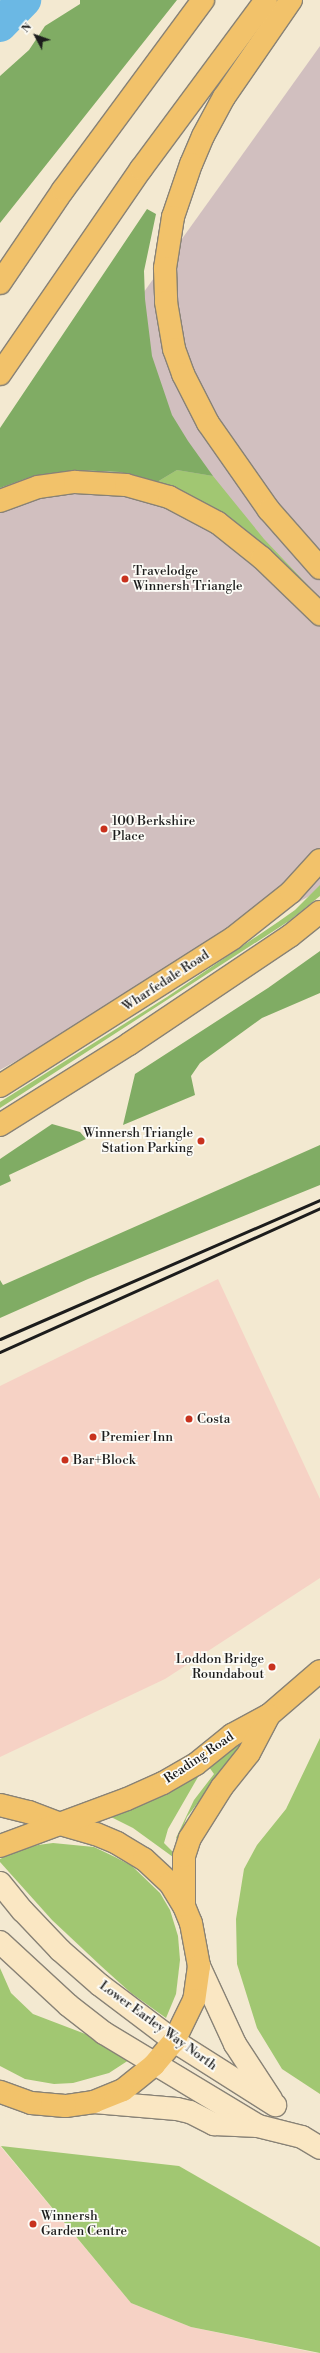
<!DOCTYPE html>
<style>
body{margin:0}
#map{position:relative;width:320px;height:2353px;overflow:hidden;background:#f3e9d1;font-family:"Libre Bodoni",serif}
div>[style]{position:absolute}
.built>*{inset:0;background:#f6d2c5}
.industrial>*{inset:0;background:#d1bfbf}
.green>*{inset:0;background:#a1c772}
.forest>*{inset:0;background:#80ac64}
.river>*{height:34px;margin:-17px;padding:0 17px;transform-origin:17px;border-radius:17px;background:#6bb8e4}
.roads{filter:drop-shadow(1px 0 #888276) drop-shadow(-1px 0 #888276) drop-shadow(0 1px #888276) drop-shadow(0 -1px #888276)}
.secondary>*{height:22px;margin:-11px;padding:0 11px;transform-origin:11px;border-radius:11px;background:#fae7c3}
.primary>*{height:22px;margin:-11px;padding:0 11px;transform-origin:11px;border-radius:11px;background:#f2c26a}
.motorway>*{height:22px;margin:-11px;padding:0 11px;transform-origin:11px;border-radius:11px;background:#f2c26a}
.rail>*{height:3px;margin:-1.5px;padding:0 1.5px;transform-origin:1.5px;border-radius:1.5px;background:#1c1c1c}
.dots>*{width:11px;height:11px;translate:-50% -50%;box-sizing:border-box;border:2px solid #fdfcf7;border-radius:50%}
span{translate:-50% -50%;white-space:nowrap;text-align:center;line-height:1.15;-webkit-text-stroke:3.5px #fdfcf7;paint-order:stroke}
.poi-label{font-size:13px;color:#1c1c1c}
.left{translate:0 -50%;text-align:left}
.right{translate:-100% -50%;text-align:right}
.street-label{font-size:13px;color:#1c1c1c}
.north{position:absolute;left:16px;top:16px;width:40px;height:40px;-webkit-text-stroke:3px #fdfcf7;paint-order:stroke;rotate:311deg;font-size:11px;font-weight:700;line-height:16px;text-align:center;color:#1c1c1c}
.north::after{content:'';display:block;margin:auto;width:14px;height:18px;background:#1c1c1c;clip-path:polygon(50% 0,100% 100%,50% 72%,0 100%)}
</style>
<div id="map">
<div class="built">
<div style="clip-path:polygon(218px 1279px,320px 1499px,320px 1578px,165px 1679px,0 1757px,0 1386px)"></div>
<div style="clip-path:polygon(0 2146px,131px 2303px,191px 2327px,316px 2353px,0 2353px)"></div>
</div>
<div class="industrial">
<div style="clip-path:polygon(320px 46px,320px 890px,0 1070px,0 493px)"></div>
</div>
<div class="green">
<div style="clip-path:polygon(177px 470px,213px 476px,264px 539px,320px 598px,320px 602px,157px 482px)"></div>
<div style="clip-path:polygon(320px 885px,320px 896px,289px 921px,0 1108px,0 1102px,167px 997px,278px 922px,295px 910px)"></div>
<div style="clip-path:polygon(320px 1738px,320px 2094px,282px 2069px,257px 2028px,237px 1964px,236px 1919px,244px 1869px,257px 1845px,286px 1809px)"></div>
<div style="clip-path:polygon(240px 1742px,242px 1744px,187px 1817px,178px 1840px,176px 1838px,194px 1800px,214px 1774px,209px 1767px)"></div>
<div style="clip-path:polygon(196px 1775px,198px 1777px,168px 1829px,164px 1843px,174px 1853px,173px 1857px,133px 1828px,111px 1817px,111px 1814px)"></div>
<div style="clip-path:polygon(53px 1843px,94px 1847px,115px 1857px,132px 1866px,160px 1893px,170px 1910px,178px 1936px,180px 1960px,176px 1994px,166px 2018px,131px 1993px,101px 1966px,52px 1920px,0 1862px,0 1859px,15px 1852px,38px 1845px)"></div>
<div style="clip-path:polygon(0 1968px,11px 1993px,33px 2014px,109px 2043px,129px 2060px,109px 2073px,73px 2083px,54px 2084px,25px 2079px,2px 2067px,0 2066px)"></div>
<div style="clip-path:polygon(1px 2146px,179px 2166px,320px 2247px,320px 2353px,191px 2327px,131px 2303px)"></div>
</div>
<div class="forest">
<div style="clip-path:polygon(80px 0,177px 0,0 223px,0 76px,29px 50px,45px 26px,80px 4px)"></div>
<div style="clip-path:polygon(147px 209px,156px 214px,144px 271px,145px 299px,152px 356px,172px 415px,188px 441px,213px 476px,177px 470px,157px 482px,120px 472px,76px 470px,33px 476px,0 488px,0 428px)"></div>
<div style="clip-path:polygon(320px 951px,320px 993px,262px 1018px,200px 1063px,191px 1076px,195px 1095px,123px 1125px,135px 1074px,268px 988px)"></div>
<div style="clip-path:polygon(52px 1124px,80px 1132px,86px 1139px,9px 1175px,11px 1181px,0 1186px,0 1159px)"></div>
<div style="clip-path:polygon(320px 1145px,320px 1185px,88px 1279px,0 1318px,0 1280px,3px 1285px)"></div>
</div>
<div class="river">
<div style="left:0;top:25px;width:35px;rotate:-46deg"></div>
</div>
<div class="roads">
<div class="secondary">
<div style="left:0;top:1883px;width:36px;rotate:51deg"></div>
<div style="left:23px;top:1911px;width:54px;rotate:46.5deg"></div>
<div style="left:60px;top:1950px;width:53px;rotate:41.2deg"></div>
<div style="left:100px;top:1985px;width:93px;rotate:37.1deg"></div>
<div style="left:174px;top:2041px;width:120px;rotate:32.4deg"></div>
<div style="left:0;top:1942px;width:93px;rotate:42.8deg"></div>
<div style="left:68px;top:2005px;width:46px;rotate:37.9deg"></div>
<div style="left:104px;top:2033px;width:180px;rotate:31.1deg"></div>
<div style="left:199px;top:1966px;width:86px;rotate:65.2deg"></div>
<div style="left:235px;top:2044px;width:66px;rotate:56.8deg"></div>
<div style="left:94px;top:2102px;width:83px;rotate:4.8deg"></div>
<div style="left:177px;top:2109px;width:13px;rotate:13deg"></div>
<div style="left:190px;top:2112px;width:27px;rotate:27deg"></div>
<div style="left:214px;top:2124px;width:44px;rotate:2.6deg"></div>
<div style="left:258px;top:2126px;width:45px;rotate:14deg"></div>
<div style="left:302px;top:2137px;width:21px;rotate:31deg"></div>
</div>
<div class="primary">
<div style="left:0;top:501px;width:40px;rotate:-20.2deg"></div>
<div style="left:38px;top:487px;width:37px;rotate:-8deg"></div>
<div style="left:75px;top:482px;width:51px;rotate:3.4deg"></div>
<div style="left:126px;top:485px;width:45px;rotate:15.6deg"></div>
<div style="left:169px;top:497px;width:55px;rotate:28deg"></div>
<div style="left:218px;top:523px;width:56px;rotate:38.5deg"></div>
<div style="left:262px;top:558px;width:81px;rotate:44deg"></div>
<div style="left:0;top:1086px;width:276px;rotate:-32.4deg"></div>
<div style="left:233px;top:938px;width:74px;rotate:-38.4deg"></div>
<div style="left:291px;top:892px;width:43px;rotate:-47.8deg"></div>
<div style="left:0;top:1125px;width:152px;rotate:-32.1deg"></div>
<div style="left:129px;top:1044px;width:194px;rotate:-33.9deg"></div>
<div style="left:290px;top:936px;width:38px;rotate:-39deg"></div>
<div style="left:0;top:1805px;width:30px;rotate:14deg"></div>
<div style="left:29px;top:1812px;width:33px;rotate:21deg"></div>
<div style="left:60px;top:1824px;width:37px;rotate:16deg"></div>
<div style="left:96px;top:1834px;width:23px;rotate:23deg"></div>
<div style="left:117px;top:1843px;width:31px;rotate:31deg"></div>
<div style="left:144px;top:1859px;width:35px;rotate:43deg"></div>
<div style="left:170px;top:1883px;width:27px;rotate:59deg"></div>
<div style="left:184px;top:1906px;width:18px;rotate:68deg"></div>
<div style="left:191px;top:1923px;width:44px;rotate:79.5deg"></div>
<div style="left:199px;top:1966px;width:34px;rotate:98deg"></div>
<div style="left:194px;top:2000px;width:46px;rotate:116deg"></div>
<div style="left:174px;top:2041px;width:31px;rotate:130deg"></div>
<div style="left:154px;top:2065px;width:40px;rotate:141deg"></div>
<div style="left:123px;top:2090px;width:31px;rotate:158deg"></div>
<div style="left:94px;top:2102px;width:29px;rotate:172deg"></div>
<div style="left:65px;top:2106px;width:34px;rotate:-175deg"></div>
<div style="left:31px;top:2103px;width:33px;rotate:-160deg"></div>
<div style="left:0;top:1846px;width:135px;rotate:-20.3deg"></div>
<div style="left:127px;top:1799px;width:39px;rotate:-24deg"></div>
<div style="left:163px;top:1783px;width:38px;rotate:-30deg"></div>
<div style="left:196px;top:1764px;width:46px;rotate:-38.9deg"></div>
<div style="left:232px;top:1735px;width:42px;rotate:-28.4deg"></div>
<div style="left:269px;top:1715px;width:67px;rotate:-40.8deg"></div>
<div style="left:184px;top:1905px;width:49px;rotate:-90deg"></div>
<div style="left:184px;top:1856px;width:19px;rotate:-72deg"></div>
<div style="left:190px;top:1838px;width:60px;rotate:-57.9deg"></div>
<div style="left:222px;top:1787px;width:43px;rotate:-51.5deg"></div>
<div style="left:249px;top:1753px;width:43px;rotate:-62.2deg"></div>
</div>
<div class="motorway">
<div style="left:291px;top:0;width:118px;rotate:124.6deg"></div>
<div style="left:224px;top:97px;width:44px;rotate:118.3deg"></div>
<div style="left:203px;top:136px;width:30px;rotate:113deg"></div>
<div style="left:191px;top:164px;width:56px;rotate:108.8deg"></div>
<div style="left:173px;top:217px;width:52px;rotate:98.9deg"></div>
<div style="left:165px;top:268px;width:34px;rotate:88deg"></div>
<div style="left:166px;top:302px;width:48px;rotate:80.3deg"></div>
<div style="left:174px;top:349px;width:27px;rotate:70deg"></div>
<div style="left:183px;top:374px;width:55px;rotate:63deg"></div>
<div style="left:208px;top:423px;width:106px;rotate:55deg"></div>
<div style="left:269px;top:510px;width:77px;rotate:48.7deg"></div>
<div style="left:0;top:283px;width:112px;rotate:-55.9deg"></div>
<div style="left:63px;top:190px;width:236px;rotate:-53.6deg"></div>
<div style="left:0;top:374px;width:249px;rotate:-55.5deg"></div>
<div style="left:141px;top:169px;width:210px;rotate:-53.5deg"></div>
</div>
</div>
<div class="rail">
<div style="left:0;top:1339px;width:349px;rotate:-23.5deg"></div>
<div style="left:0;top:1352px;width:351px;rotate:-24.2deg"></div>
</div>
<div class="dots">
<div style="left:125px;top:579px;background:#c8321e"></div>
<div style="left:104px;top:829px;background:#c8321e"></div>
<div style="left:201px;top:1141px;background:#c8321e"></div>
<div style="left:189px;top:1419px;background:#c8321e"></div>
<div style="left:93px;top:1437px;background:#c8321e"></div>
<div style="left:65px;top:1460px;background:#c8321e"></div>
<div style="left:272px;top:1667px;background:#c8321e"></div>
<div style="left:33px;top:2224px;background:#c8321e"></div>
</div>
<div class="poi-label">
<span class="left" style="left:133px;top:579px">Travelodge<br>Winnersh Triangle</span>
<span class="left" style="left:112px;top:829px">100 Berkshire<br>Place</span>
<span class="right" style="left:193px;top:1141px">Winnersh Triangle<br>Station Parking</span>
<span class="left" style="left:197px;top:1419px">Costa</span>
<span class="left" style="left:101px;top:1437px">Premier Inn</span>
<span class="left" style="left:73px;top:1460px">Bar+Block</span>
<span class="right" style="left:264px;top:1667px">Loddon Bridge<br>Roundabout</span>
<span class="left" style="left:41px;top:2224px">Winnersh<br>Garden Centre</span>
</div>
<div class="street-label">
<span style="left:166px;top:981px;rotate:-33deg">Wharfedale Road</span>
<span style="left:199px;top:1758px;rotate:-34deg">Reading Road</span>
<span style="left:158px;top:2026px;rotate:36deg">Lower Earley Way North</span>
</div>
<div class="north">N</div>
</div>
